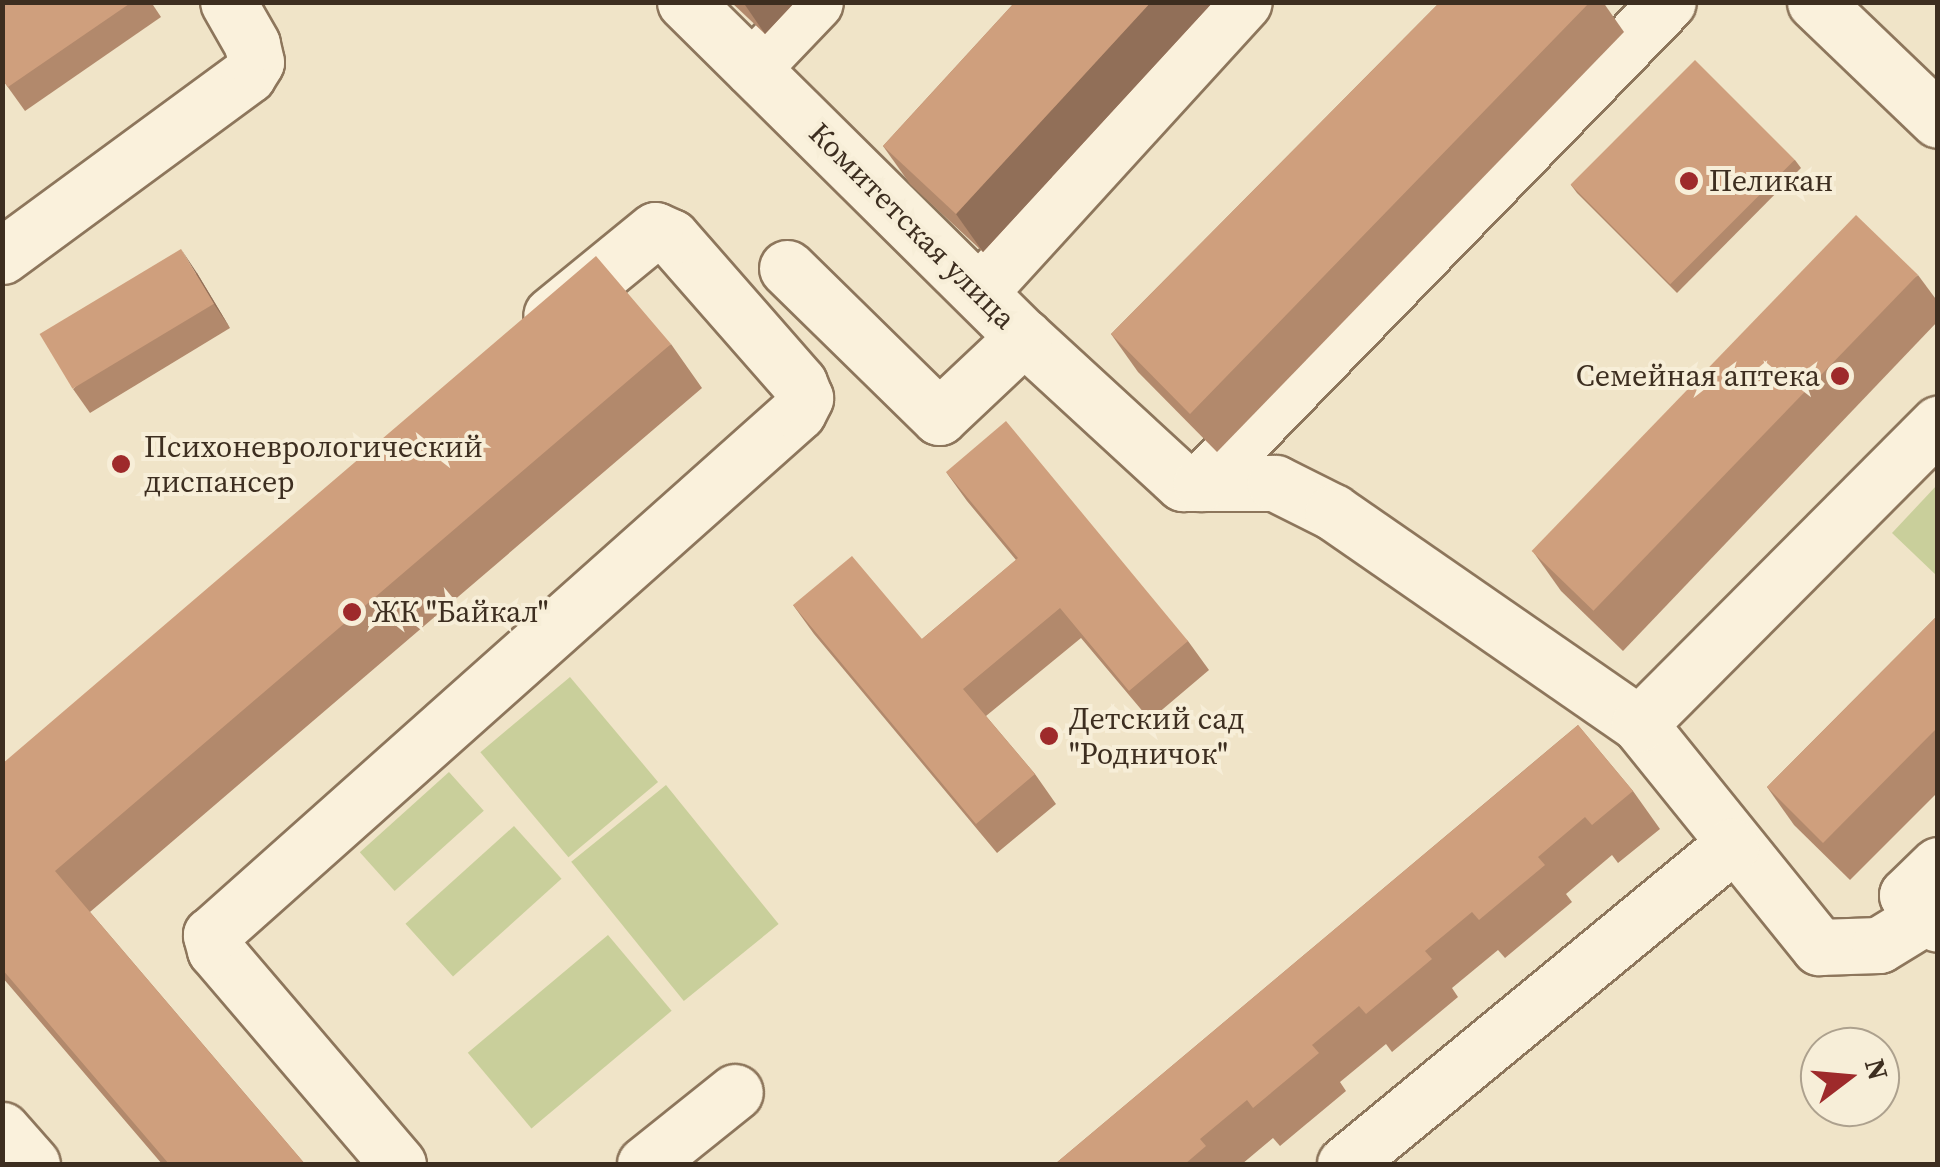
<!DOCTYPE html>
<meta charset="utf-8">
<style>
body{margin:0}
#map{position:relative;width:1940px;height:1167px;overflow:hidden;background:#f0e4c8;font-family:"Source Serif 4",serif}
div>[style]{position:absolute}
.green>*{inset:0;background:#c9cf9b;transform-origin:0 0}
.roads{filter:drop-shadow(2px 0 #8d765c) drop-shadow(-2px 0 #8d765c) drop-shadow(0 2px #8d765c) drop-shadow(0 -2px #8d765c)}
.minor>*{height:55px;margin:-27.5px;padding:0 27.5px;transform-origin:27.5px;border-radius:27.5px;background:#faf1dc}
.wall>*{inset:0;background:#b2896c}
.shaded-wall>*{inset:0;background:#916f58}
.building>*{inset:0;background:#cf9f7d;transform-origin:0 0}
.dots>*{width:28px;height:28px;translate:-50% -50%;box-sizing:border-box;border:5px solid #f7eed8;border-radius:50%}
span{translate:-50% -50%;white-space:nowrap;text-align:center;line-height:1.15;-webkit-text-stroke:8px #f7eed8;paint-order:stroke}
.poi-label{font-size:30px;color:#3d2e20}
.left{translate:0 -50%;text-align:left}
.right{translate:-100% -50%;text-align:right}
.street-label{font-size:30px;color:#3d2e20}
.frame{position:absolute;inset:0;border:5px solid #3d2e20;pointer-events:none}
.north{position:absolute;left:1800px;top:1027px;width:100px;height:100px;box-sizing:border-box;background:#f7eed8;border:2px solid #ada18e;border-radius:50%;rotate:74deg;font-size:28px;font-weight:700;line-height:40px;text-align:center;color:#3d2e20}
.north::after{content:'';display:block;margin:auto;width:35px;height:45px;background:#9e2a2b;clip-path:polygon(50% 0,100% 100%,50% 72%,0 100%)}
</style>
<div id="map">
<div class="green">
<div style="clip-path:polygon(1937px 485px,1937px 576px,1892px 533px)"></div>
<div style="left:570px;top:677px;width:137px;height:117px;rotate:50deg"></div>
<div style="left:449px;top:772px;width:52px;height:120px;rotate:48deg"></div>
<div style="left:666px;top:785px;width:179px;height:122px;rotate:51deg"></div>
<div style="left:514px;top:826px;width:71px;height:146px;rotate:48deg"></div>
<div style="left:608px;top:935px;width:99px;height:183px;rotate:50deg"></div>
</div>
<div class="roads">
<div class="minor">
<div style="left:685px;top:2px;width:477px;rotate:44.7deg"></div>
<div style="left:1024px;top:337px;width:216px;rotate:42.6deg"></div>
<div style="left:1183px;top:483px;width:92px"></div>
<div style="left:1275px;top:483px;width:65px;rotate:26.6deg"></div>
<div style="left:1333px;top:512px;width:372px;rotate:34.7deg"></div>
<div style="left:1639px;top:724px;width:287px;rotate:51.1deg"></div>
<div style="left:1819px;top:947px;width:60px;rotate:-1.9deg"></div>
<div style="left:1879px;top:945px;width:57px;rotate:-31.5deg"></div>
<div style="left:1815px;top:2px;width:170px;rotate:43.8deg"></div>
<div style="left:752px;top:68px;width:91px;rotate:-46.3deg"></div>
<div style="left:2px;top:256px;width:305px;rotate:-36.3deg"></div>
<div style="left:248px;top:75px;width:15px;rotate:-58deg"></div>
<div style="left:256px;top:62px;width:18px;rotate:-103deg"></div>
<div style="left:252px;top:44px;width:48px;rotate:-119.7deg"></div>
<div style="left:787px;top:268px;width:213px;rotate:44.4deg"></div>
<div style="left:939px;top:417px;width:117px;rotate:-43.3deg"></div>
<div style="left:980px;top:291px;width:391px;rotate:-47.6deg"></div>
<div style="left:1201px;top:483px;width:670px;rotate:-45.85deg"></div>
<div style="left:1639px;top:724px;width:424px;rotate:-45.1deg"></div>
<div style="left:1938px;top:865px;width:43px;rotate:135.9deg"></div>
<div style="left:1907px;top:895px;width:42px;rotate:43.1deg"></div>
<div style="left:2px;top:1130px;width:45px;rotate:48.6deg"></div>
<div style="left:398px;top:1164px;width:282px;rotate:-130.5deg"></div>
<div style="left:215px;top:950px;width:16px;rotate:-105deg"></div>
<div style="left:211px;top:935px;width:786px;rotate:-41.7deg"></div>
<div style="left:798px;top:412px;width:16px;rotate:-63deg"></div>
<div style="left:805px;top:398px;width:16px;rotate:-112deg"></div>
<div style="left:799px;top:383px;width:194px;rotate:-131.2deg"></div>
<div style="left:671px;top:237px;width:17px;rotate:-156deg"></div>
<div style="left:655px;top:230px;width:134px;rotate:140.7deg"></div>
<div style="left:645px;top:1164px;width:115px;rotate:-38.7deg"></div>
<div style="left:1345px;top:1164px;width:500px;rotate:-39.48deg"></div>
</div>
</div>
<div class="wall">
<div style="clip-path:polygon(2px 2px,151px 2px,161px 17px,25px 111px,2px 79px)"></div>
<div style="clip-path:polygon(731px 2px,795px 2px,765px 34px)"></div>
<div style="clip-path:polygon(1015px 2px,1213px 2px,983px 252px,910px 184px,883px 146px)"></div>
<div style="clip-path:polygon(1440px 2px,1603px 2px,1624px 32px,1217px 452px,1138px 372px,1111px 334px)"></div>
<div style="clip-path:polygon(1795px 160px,1801px 168px,1677px 293px,1577px 193px,1571px 185px)"></div>
<div style="clip-path:polygon(197px 273px,230px 328px,90px 413px,73px 389px)"></div>
<div style="clip-path:polygon(1918px 275px,1938px 302px,1938px 321px,1623px 651px,1561px 591px,1534px 553px)"></div>
<div style="clip-path:polygon(671px 344px,702px 388px,90px 912px,305px 1164px,162px 1164px,2px 977px,2px 764px)"></div>
<div style="clip-path:polygon(946px 472px,1188px 641px,1209px 670px,1150px 720px,1081px 638px,986px 716px,1035px 774px,1056px 804px,997px 853px,814px 634px,793px 605px,922px 639px,1016px 560px,967px 501px)"></div>
<div style="clip-path:polygon(1938px 615px,1938px 792px,1850px 880px,1794px 825px,1767px 787px)"></div>
<div style="clip-path:polygon(1578px 725px,1633px 791px,1660px 829px,1618px 863px,1612px 855px,1566px 894px,1572px 902px,1505px 958px,1498px 950px,1452px 988px,1458px 997px,1392px 1052px,1386px 1044px,1340px 1082px,1346px 1091px,1280px 1146px,1273px 1138px,1242px 1164px,1055px 1164px)"></div>
</div>
<div class="shaded-wall">
<div style="clip-path:polygon(743px 2px,795px 2px,765px 34px)"></div>
<div style="clip-path:polygon(1151px 2px,1213px 2px,983px 252px,956px 214px)"></div>
<div style="clip-path:polygon(181px 249px,197px 273px,230px 328px,214px 304px)"></div>
</div>
<div class="building">
<div style="clip-path:polygon(2px 2px,132px 2px,8px 87px,2px 79px)"></div>
<div style="clip-path:polygon(1015px 2px,1151px 2px,956px 214px,883px 146px)"></div>
<div style="clip-path:polygon(1440px 2px,1590px 2px,1190px 414px,1111px 334px)"></div>
<div style="left:1695px;top:60px;width:141px;height:176px;rotate:45deg"></div>
<div style="left:1856px;top:215px;width:86px;height:467px;rotate:44deg"></div>
<div style="left:181px;top:249px;width:64px;height:165px;rotate:59deg"></div>
<div style="clip-path:polygon(596px 256px,671px 344px,55px 871px,305px 1164px,169px 1164px,2px 969px,2px 764px)"></div>
<div style="clip-path:polygon(1006px 421px,1188px 641px,1129px 691px,1060px 608px,963px 689px,1035px 774px,976px 824px,793px 605px,852px 556px,922px 639px,1018px 558px,946px 472px)"></div>
<div style="clip-path:polygon(1938px 615px,1938px 727px,1823px 843px,1767px 787px)"></div>
<div style="clip-path:polygon(1578px 725px,1633px 791px,1592px 825px,1585px 817px,1538px 857px,1545px 865px,1479px 920px,1472px 912px,1425px 951px,1432px 959px,1366px 1014px,1359px 1006px,1312px 1045px,1319px 1053px,1253px 1108px,1247px 1100px,1200px 1139px,1206px 1146px,1185px 1164px,1055px 1164px)"></div>
</div>
<div class="dots">
<div style="left:1689px;top:181px;background:#9e2a2b"></div>
<div style="left:1840px;top:376px;background:#9e2a2b"></div>
<div style="left:121px;top:464px;background:#9e2a2b"></div>
<div style="left:352px;top:612px;background:#9e2a2b"></div>
<div style="left:1049px;top:736px;background:#9e2a2b"></div>
</div>
<div class="poi-label">
<span class="left" style="left:1709px;top:181px">Пеликан</span>
<span class="right" style="left:1820px;top:376px">Семейная аптека</span>
<span class="left" style="left:144px;top:464px">Психоневрологический<br>диспансер</span>
<span class="left" style="left:372px;top:612px">ЖК "Байкал"</span>
<span class="left" style="left:1069px;top:736px">Детский сад<br>"Родничок"</span>
</div>
<div class="street-label">
<span style="left:912px;top:226px;rotate:45deg">Комитетская улица</span>
</div>
<div class="frame"></div>
<div class="north">N</div>
</div>
